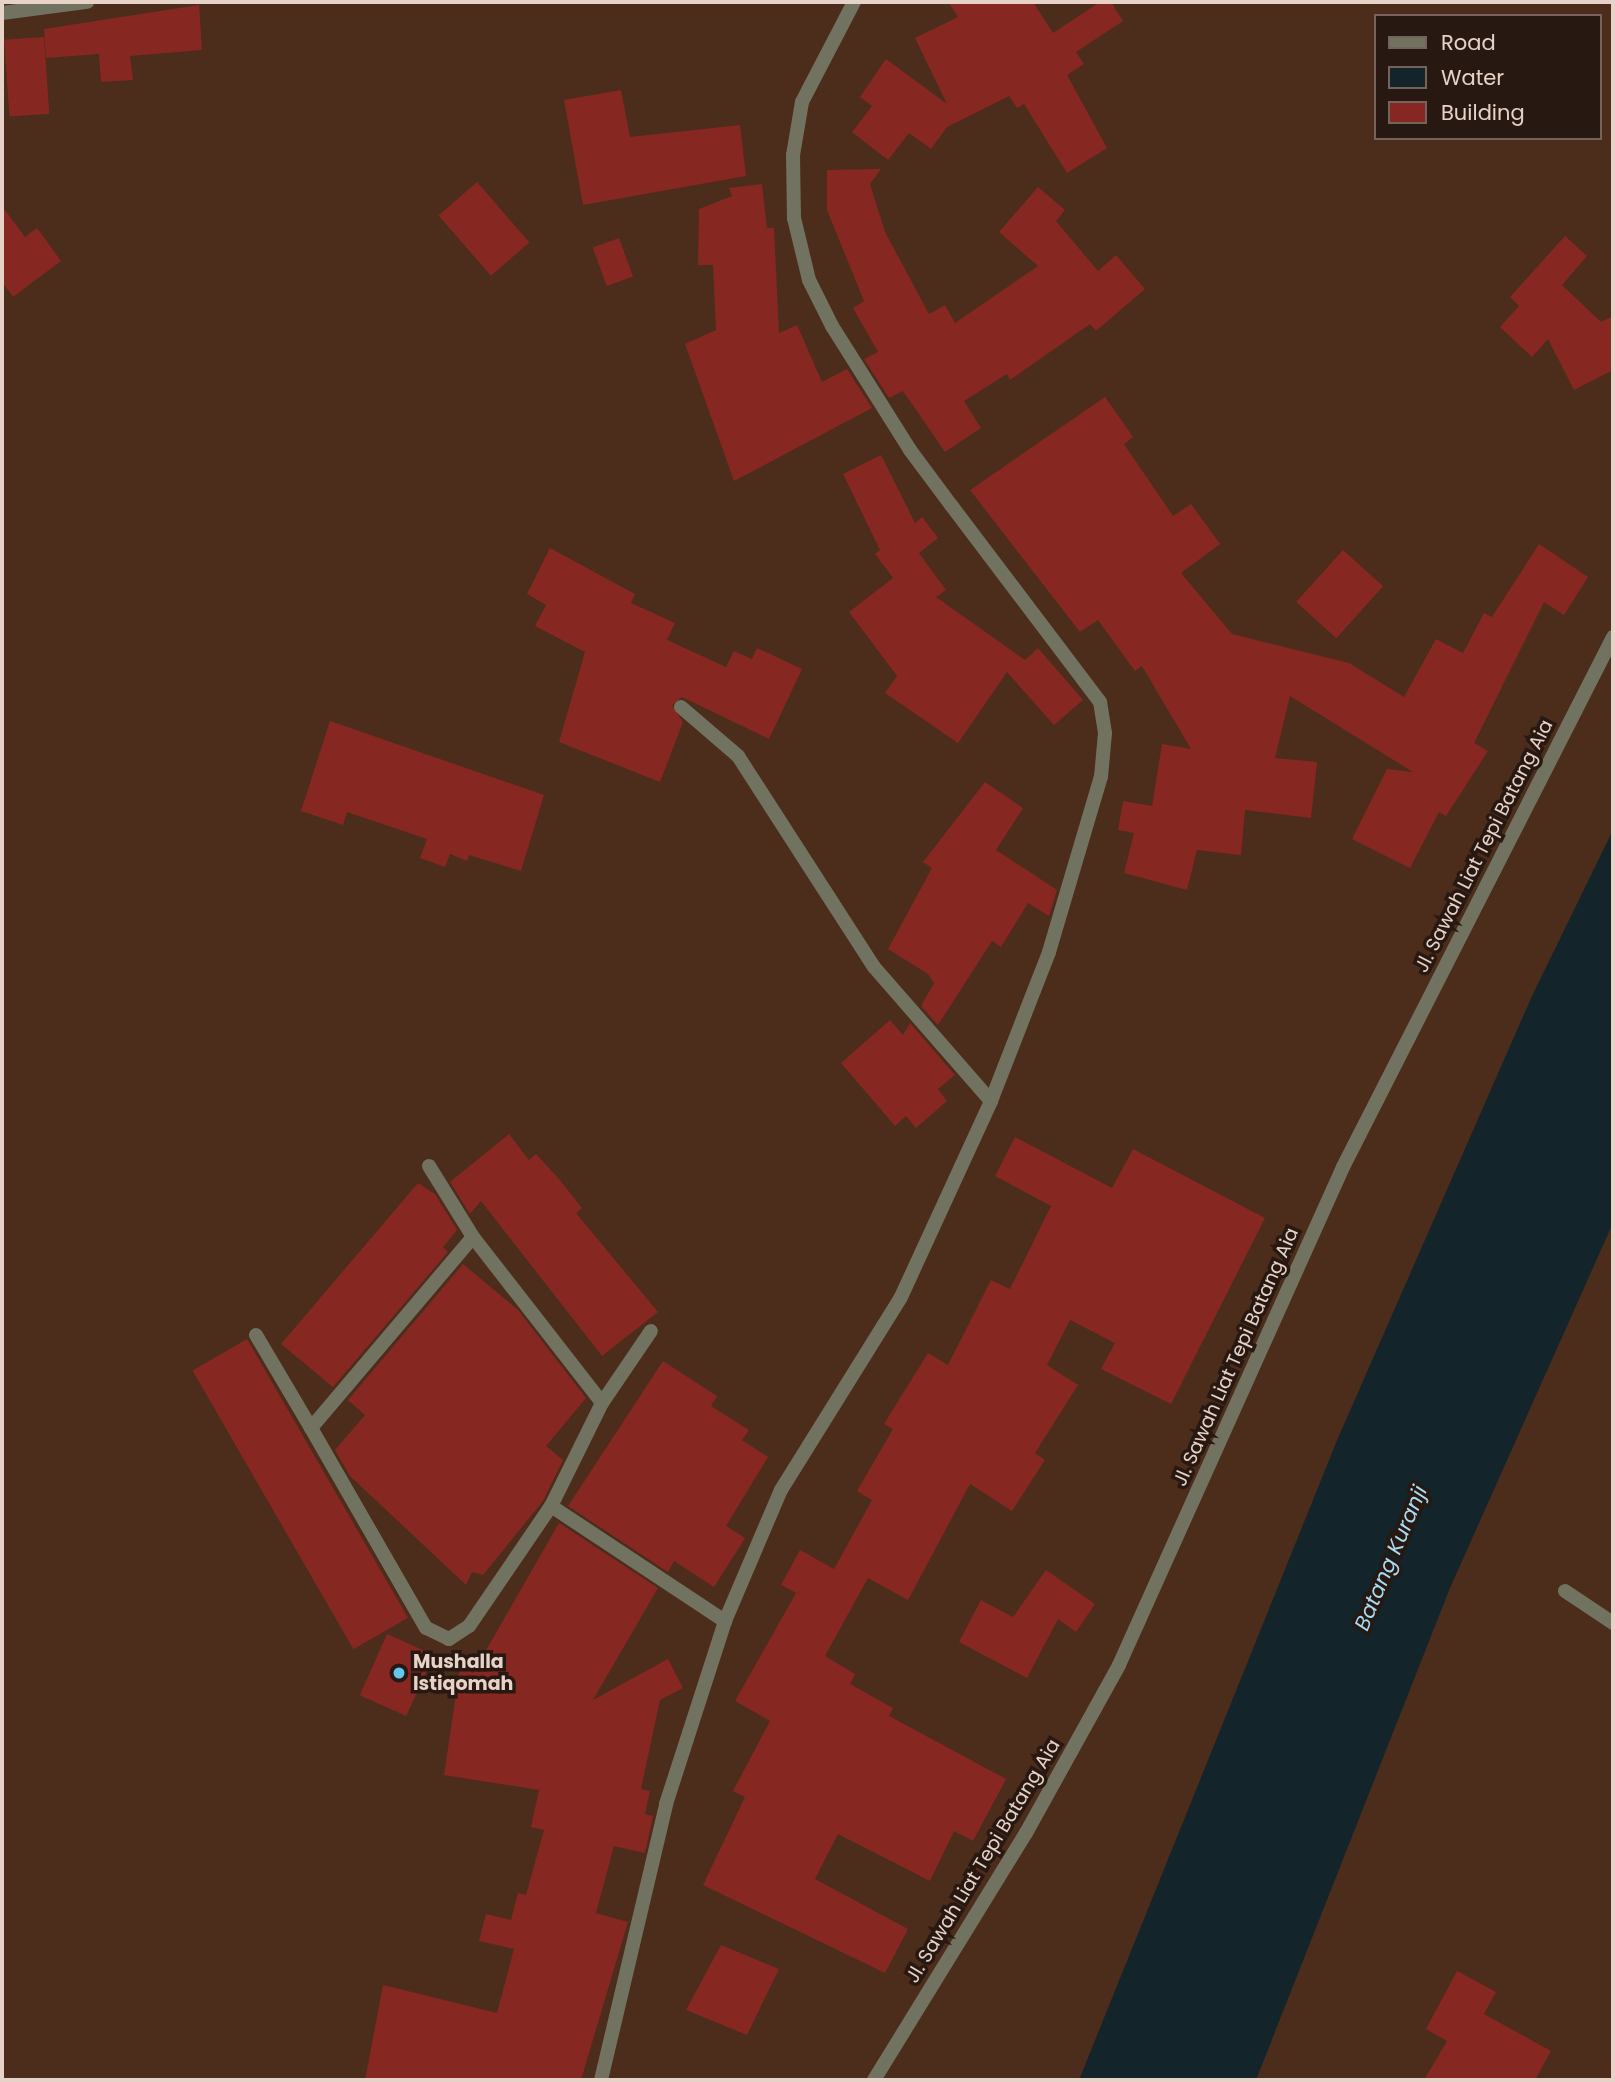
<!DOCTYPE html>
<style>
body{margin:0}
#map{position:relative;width:1615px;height:2082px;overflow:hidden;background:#4c2c1b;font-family:Poppins,sans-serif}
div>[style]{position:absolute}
.water>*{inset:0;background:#13242b}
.building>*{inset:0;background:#872721;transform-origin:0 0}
.minor>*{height:14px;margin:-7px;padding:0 7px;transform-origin:7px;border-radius:7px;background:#727261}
.tertiary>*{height:14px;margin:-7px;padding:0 7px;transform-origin:7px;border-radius:7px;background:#727261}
.dots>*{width:19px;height:19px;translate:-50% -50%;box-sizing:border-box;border:4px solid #271911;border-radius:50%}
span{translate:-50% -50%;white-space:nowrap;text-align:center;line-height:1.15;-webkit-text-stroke:7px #271911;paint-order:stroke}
.street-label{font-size:19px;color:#e7d2c8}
.poi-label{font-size:19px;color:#e7d2c8;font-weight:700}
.left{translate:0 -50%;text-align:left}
.water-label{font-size:21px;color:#a7dcf5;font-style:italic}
.frame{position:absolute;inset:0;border:4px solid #e7d2c8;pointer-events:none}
.legend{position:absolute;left:1374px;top:14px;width:228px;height:126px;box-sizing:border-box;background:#271911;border:2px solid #74635a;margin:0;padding:9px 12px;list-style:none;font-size:21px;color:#e7d2c8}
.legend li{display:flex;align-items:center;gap:14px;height:35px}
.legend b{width:35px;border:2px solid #74635a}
</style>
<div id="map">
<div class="water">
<div style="clip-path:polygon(1613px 830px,1613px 1223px,1450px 1588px,1256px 2080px,1079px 2080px,1338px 1438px,1532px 996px)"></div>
</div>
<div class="building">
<div style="clip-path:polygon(948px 2px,1033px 2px,1053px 33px,1100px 2px,1111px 2px,1123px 21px,1076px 52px,1084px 64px,1067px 75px,1107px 148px,1067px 173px,1024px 104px,1017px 108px,1009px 96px,947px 127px,931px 149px,909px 133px,888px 160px,852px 132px,872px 106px,860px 97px,886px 59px,947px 104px,915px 38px,958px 17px)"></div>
<div style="clip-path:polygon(199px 5px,202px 50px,130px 56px,133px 80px,101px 82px,99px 54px,46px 58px,44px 29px)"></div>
<div style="left:44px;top:37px;width:77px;height:40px;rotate:86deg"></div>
<div style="clip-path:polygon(621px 90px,630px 137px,740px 125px,746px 176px,583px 205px,564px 100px)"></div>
<div style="clip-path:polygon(881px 169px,870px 184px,885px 232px,929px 314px,945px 305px,955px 323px,1038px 266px,999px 232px,1038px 187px,1065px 210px,1056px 221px,1098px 271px,1116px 255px,1145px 289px,1096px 331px,1090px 324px,1010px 380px,1007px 374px,964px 401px,981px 428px,945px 452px,903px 391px,889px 398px,864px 359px,878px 352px,853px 308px,864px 301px,827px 210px,827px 170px)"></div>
<div style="left:477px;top:182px;width:80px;height:51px;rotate:49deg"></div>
<div style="clip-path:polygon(762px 184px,767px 228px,774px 228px,779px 333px,797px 325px,822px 382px,847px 369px,872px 408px,734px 481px,685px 344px,716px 330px,713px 265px,698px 265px,699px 209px,732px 196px,729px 188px)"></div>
<div style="clip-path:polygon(2px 206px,25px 237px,37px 228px,61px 261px,13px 297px,2px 282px)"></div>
<div style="clip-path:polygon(1565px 236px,1587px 256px,1562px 285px,1601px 322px,1613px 316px,1613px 370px,1574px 390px,1548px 339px,1532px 357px,1500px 327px,1519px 306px,1510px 297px)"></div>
<div style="left:619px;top:238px;width:41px;height:28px;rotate:70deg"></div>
<div style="clip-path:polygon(1105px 397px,1133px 437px,1124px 444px,1173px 516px,1191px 504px,1220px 544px,1181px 573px,1232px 634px,1349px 663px,1404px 697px,1436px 639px,1463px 653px,1484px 613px,1492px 617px,1539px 544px,1588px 577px,1564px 615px,1544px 602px,1474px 743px,1488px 751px,1446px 816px,1439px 812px,1410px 868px,1352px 839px,1387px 769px,1413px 772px,1290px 696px,1275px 758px,1317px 762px,1311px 818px,1245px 810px,1241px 855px,1197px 850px,1187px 890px,1124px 873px,1134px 833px,1118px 830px,1123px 801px,1152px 806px,1162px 744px,1191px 749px,1142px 666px,1135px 671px,1098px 620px,1080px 632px,970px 490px)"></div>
<div style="clip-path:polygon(881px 455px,915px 523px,922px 517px,938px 538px,919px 553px,946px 590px,936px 597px,1025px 660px,1038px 648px,1083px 700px,1054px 725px,1007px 672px,958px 743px,885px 693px,897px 676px,849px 612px,893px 578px,875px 554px,880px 550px,843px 474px)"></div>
<div style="clip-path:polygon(550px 548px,635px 594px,631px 603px,675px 623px,667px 640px,726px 667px,734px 651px,752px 659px,757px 648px,802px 669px,769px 739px,682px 697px,672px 705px,683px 722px,660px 782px,559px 742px,585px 652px,535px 626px,546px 605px,527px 594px)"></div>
<div style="left:1343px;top:550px;width:54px;height:70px;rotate:42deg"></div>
<div style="clip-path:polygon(330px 721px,544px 795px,521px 871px,469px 855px,467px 861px,450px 854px,445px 867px,420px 858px,427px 839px,347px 812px,343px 825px,301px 811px)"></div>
<div style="clip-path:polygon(985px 782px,1023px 808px,996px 850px,1057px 890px,1049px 916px,1028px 903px,1001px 947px,992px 941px,938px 1025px,921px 1006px,934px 983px,928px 974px,888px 949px,932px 868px,923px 862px)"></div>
<div style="clip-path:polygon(890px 1020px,903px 1035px,910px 1023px,955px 1075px,938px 1089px,947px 1101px,916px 1128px,906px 1116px,895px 1126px,841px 1063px)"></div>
<div style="clip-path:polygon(509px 1134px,529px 1160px,536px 1154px,559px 1179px,582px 1208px,576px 1213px,658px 1312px,602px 1356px,481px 1201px,470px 1214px,450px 1182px)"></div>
<div style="clip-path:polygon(1015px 1137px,1112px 1188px,1133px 1149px,1265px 1218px,1171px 1404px,1101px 1369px,1115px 1343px,1070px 1320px,1047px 1365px,1078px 1385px,1035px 1453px,1045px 1460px,1012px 1511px,970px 1484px,908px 1600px,868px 1578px,825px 1656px,855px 1674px,850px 1684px,893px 1708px,889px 1716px,1006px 1779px,973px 1841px,954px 1831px,930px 1881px,838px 1834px,815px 1879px,908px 1929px,885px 1973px,703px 1885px,745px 1797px,733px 1791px,770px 1721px,735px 1701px,796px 1593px,781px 1585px,800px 1550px,834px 1569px,872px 1500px,857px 1491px,893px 1429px,884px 1424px,928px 1353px,948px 1365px,991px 1280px,1010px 1289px,1051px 1206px,995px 1176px)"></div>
<div style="clip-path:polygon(418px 1183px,435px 1194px,457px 1230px,443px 1247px,448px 1252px,333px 1387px,281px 1344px)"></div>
<div style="clip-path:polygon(463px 1264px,518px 1310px,586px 1398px,546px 1446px,563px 1460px,543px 1501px,483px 1575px,472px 1572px,466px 1585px,350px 1476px,335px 1450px,365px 1415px,348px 1400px)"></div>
<div style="left:247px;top:1339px;width:322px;height:63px;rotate:60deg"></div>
<div style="clip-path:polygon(663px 1361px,717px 1396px,711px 1406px,749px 1430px,742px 1440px,768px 1457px,726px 1526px,745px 1538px,714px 1587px,674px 1561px,668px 1572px,568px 1506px)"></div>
<div style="clip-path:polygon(559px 1523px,658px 1588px,593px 1700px,668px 1659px,683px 1688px,660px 1700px,641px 1789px,650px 1791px,645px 1814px,653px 1816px,645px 1853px,614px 1846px,596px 1913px,628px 1922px,581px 2080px,365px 2080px,383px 1985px,497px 2013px,514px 1949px,479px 1941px,486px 1914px,511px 1920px,518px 1893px,526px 1895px,544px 1830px,531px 1827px,539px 1790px,444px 1775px,460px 1667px,473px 1673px)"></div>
<div style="clip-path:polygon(1046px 1570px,1095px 1604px,1076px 1632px,1058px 1619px,1027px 1678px,959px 1642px,981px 1600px,1013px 1617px)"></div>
<div style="left:387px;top:1634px;width:51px;height:67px;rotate:24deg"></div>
<div style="clip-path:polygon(721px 1945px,779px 1969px,747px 2035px,686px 2010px)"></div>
<div style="clip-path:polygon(1457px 1971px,1496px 1992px,1484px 2014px,1551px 2051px,1535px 2080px,1424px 2080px,1447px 2041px,1426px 2029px)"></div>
</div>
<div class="minor">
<div style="left:854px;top:2px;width:113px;rotate:117.5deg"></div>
<div style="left:802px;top:102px;width:54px;rotate:99.6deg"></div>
<div style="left:793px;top:155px;width:63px;rotate:89.1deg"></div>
<div style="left:794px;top:218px;width:64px;rotate:76.4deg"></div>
<div style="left:809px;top:280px;width:51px;rotate:63.4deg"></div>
<div style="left:832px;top:326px;width:146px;rotate:57.8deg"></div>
<div style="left:2px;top:13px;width:86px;rotate:-7.4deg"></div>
<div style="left:681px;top:707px;width:75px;rotate:40.7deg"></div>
<div style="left:738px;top:756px;width:251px;rotate:57.2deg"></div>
<div style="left:874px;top:967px;width:178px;rotate:48.9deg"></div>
<div style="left:429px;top:1166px;width:84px;rotate:58.2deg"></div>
<div style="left:473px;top:1237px;width:210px;rotate:52.1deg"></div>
<div style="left:602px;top:1403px;width:115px;rotate:116.3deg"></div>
<div style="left:551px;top:1506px;width:145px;rotate:124.3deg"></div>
<div style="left:469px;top:1626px;width:24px;rotate:147deg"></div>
<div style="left:449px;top:1639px;width:25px;rotate:-154deg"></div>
<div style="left:426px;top:1628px;width:231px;rotate:-119.9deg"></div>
<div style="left:311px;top:1428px;width:250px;rotate:-49.7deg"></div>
<div style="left:256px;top:1335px;width:108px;rotate:59.4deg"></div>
<div style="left:602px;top:1403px;width:87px;rotate:-55.8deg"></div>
<div style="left:551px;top:1506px;width:209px;rotate:33.5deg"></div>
<div style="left:1565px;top:1591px;width:58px;rotate:33.7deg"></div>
<div style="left:601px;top:2080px;width:284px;rotate:-76.7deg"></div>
<div style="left:666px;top:1804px;width:192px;rotate:-72.1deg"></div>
<div style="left:725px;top:1621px;width:142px;rotate:-66.9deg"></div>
<div style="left:781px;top:1490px;width:227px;rotate:-58.1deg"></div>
<div style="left:901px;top:1297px;width:216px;rotate:-65.3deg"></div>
<div style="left:991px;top:1101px;width:160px;rotate:-68.7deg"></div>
<div style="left:1049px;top:952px;width:183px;rotate:-73.5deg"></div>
<div style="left:1101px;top:777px;width:44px;rotate:-84.8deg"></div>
<div style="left:1105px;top:733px;width:31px;rotate:-99deg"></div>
<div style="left:1100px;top:702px;width:247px;rotate:-127.1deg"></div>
<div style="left:874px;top:2080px;width:290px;rotate:-58.4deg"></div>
<div style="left:1026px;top:1833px;width:192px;rotate:-61deg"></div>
<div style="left:1119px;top:1665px;width:546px;rotate:-65.78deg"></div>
<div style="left:1343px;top:1167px;width:595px;rotate:-63deg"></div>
</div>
<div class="tertiary">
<div style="left:910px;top:450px;width:69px;rotate:53.3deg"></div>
</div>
<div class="dots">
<div style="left:399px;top:1673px;background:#64c5ee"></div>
</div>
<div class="street-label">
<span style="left:1484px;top:846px;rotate:-63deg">Jl. Sawah Liat Tepi Batang Aia</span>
<span style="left:1236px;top:1357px;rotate:-66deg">Jl. Sawah Liat Tepi Batang Aia</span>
<span style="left:983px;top:1861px;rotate:-59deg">Jl. Sawah Liat Tepi Batang Aia</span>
</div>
<div class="poi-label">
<span class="left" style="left:413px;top:1673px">Mushalla<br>Istiqomah</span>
</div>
<div class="water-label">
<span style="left:1391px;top:1558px;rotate:-67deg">Batang Kuranji</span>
</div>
<div class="frame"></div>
<ul class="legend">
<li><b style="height:9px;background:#727261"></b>Road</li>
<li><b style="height:19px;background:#13242b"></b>Water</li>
<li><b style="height:19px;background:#872721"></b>Building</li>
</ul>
</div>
